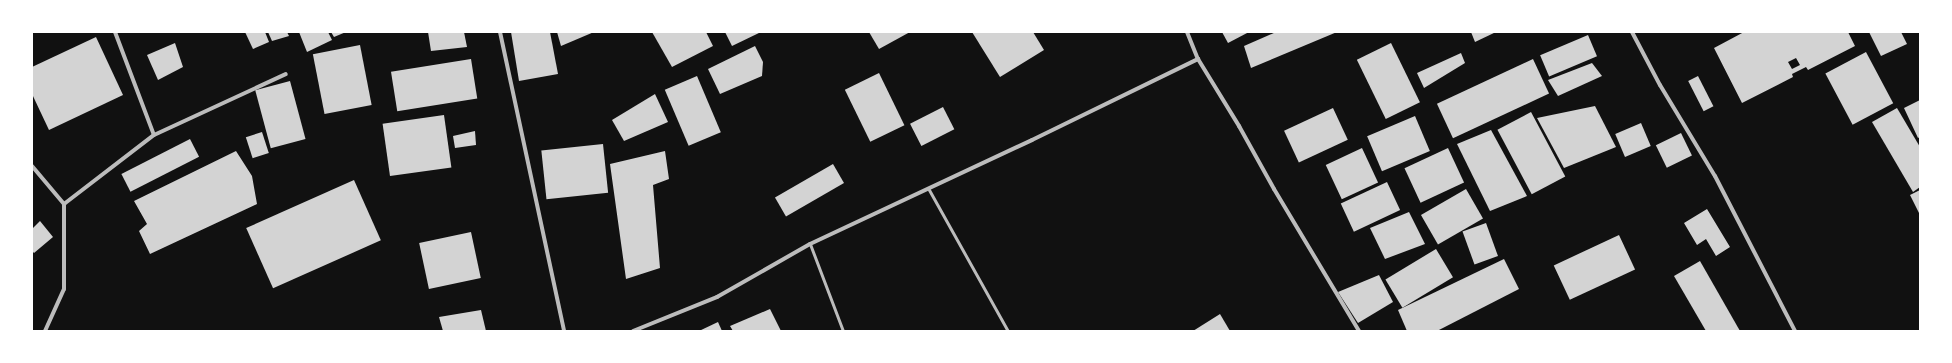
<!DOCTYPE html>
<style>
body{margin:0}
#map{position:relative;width:1952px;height:363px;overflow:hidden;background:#111;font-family:Karla,sans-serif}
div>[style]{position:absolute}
.building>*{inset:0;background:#d3d3d3;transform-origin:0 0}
.service>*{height:3px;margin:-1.5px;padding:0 1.5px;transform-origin:1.5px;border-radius:1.5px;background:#bcbcbc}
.minor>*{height:4px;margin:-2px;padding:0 2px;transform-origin:2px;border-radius:2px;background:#bcbcbc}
span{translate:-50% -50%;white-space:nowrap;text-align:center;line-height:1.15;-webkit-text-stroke:3px #fff;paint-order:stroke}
.frame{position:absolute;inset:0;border:33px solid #fff;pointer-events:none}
</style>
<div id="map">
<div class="building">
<div style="clip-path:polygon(245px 32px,265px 32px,269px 42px,253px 49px)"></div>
<div style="clip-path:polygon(268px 32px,287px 32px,289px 36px,272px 41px)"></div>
<div style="clip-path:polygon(299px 32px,328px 32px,332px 40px,307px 52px)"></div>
<div style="clip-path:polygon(331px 32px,346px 32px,334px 37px)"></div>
<div style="clip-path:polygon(428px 32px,464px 32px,467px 47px,431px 51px)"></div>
<div style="clip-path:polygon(511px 32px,550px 32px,558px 74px,519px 81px)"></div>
<div style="clip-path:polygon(557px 32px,594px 32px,561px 46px)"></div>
<div style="clip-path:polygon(652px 32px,706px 32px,713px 46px,672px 67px)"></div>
<div style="clip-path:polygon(725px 32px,761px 32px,732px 46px)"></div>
<div style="clip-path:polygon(869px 32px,910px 32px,879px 49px)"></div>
<div style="clip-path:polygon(972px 32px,1033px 32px,1044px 50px,1000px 77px)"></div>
<div style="clip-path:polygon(1222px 32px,1249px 32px,1228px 43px)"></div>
<div style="clip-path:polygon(1276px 32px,1337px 32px,1251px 68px,1244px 46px)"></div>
<div style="clip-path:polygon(1471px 32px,1496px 32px,1475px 42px)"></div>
<div style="clip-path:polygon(evenodd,1744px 32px,1848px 32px,1855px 46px,1808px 70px,1806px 67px,1792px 74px,1793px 77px,1742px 103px,1714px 48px,1744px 32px,1796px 58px,1800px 65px,1792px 69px,1788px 62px,1796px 58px)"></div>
<div style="clip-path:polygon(1869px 32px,1901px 32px,1907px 44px,1881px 56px)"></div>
<div style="left:1588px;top:35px;width:23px;height:52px;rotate:67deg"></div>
<div style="clip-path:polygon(96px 37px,123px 95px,49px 130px,32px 94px,32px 67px)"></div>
<div style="clip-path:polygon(175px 43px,183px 67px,158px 80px,147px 55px)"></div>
<div style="left:1391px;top:43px;width:66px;height:38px;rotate:64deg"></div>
<div style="left:360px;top:45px;width:61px;height:48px;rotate:79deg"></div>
<div style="clip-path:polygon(755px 46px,763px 62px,762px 76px,720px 94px,708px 69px)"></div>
<div style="left:1866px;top:52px;width:58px;height:46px;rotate:62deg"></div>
<div style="clip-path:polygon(1461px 53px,1465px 63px,1424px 88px,1417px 73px)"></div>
<div style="left:471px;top:59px;width:40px;height:81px;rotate:81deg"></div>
<div style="left:1533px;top:59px;width:38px;height:106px;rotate:65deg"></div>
<div style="clip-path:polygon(1592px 63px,1602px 76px,1558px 96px,1548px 80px)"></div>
<div style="left:879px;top:73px;width:58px;height:38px;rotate:64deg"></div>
<div style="left:697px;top:76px;width:61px;height:35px;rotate:67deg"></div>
<div style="left:1698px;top:76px;width:34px;height:11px;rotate:63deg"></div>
<div style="left:290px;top:81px;width:60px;height:36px;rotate:75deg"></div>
<div style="clip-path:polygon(655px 94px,668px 122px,624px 141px,612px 120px)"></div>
<div style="clip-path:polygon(1920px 100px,1920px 137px,1918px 138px,1904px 108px)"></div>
<div style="clip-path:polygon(1595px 106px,1616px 147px,1564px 168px,1537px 118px)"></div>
<div style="left:943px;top:107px;width:25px;height:37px;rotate:63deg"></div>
<div style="left:1333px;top:108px;width:35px;height:54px;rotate:65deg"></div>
<div style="clip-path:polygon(1897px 108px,1920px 147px,1920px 187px,1913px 192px,1872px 122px)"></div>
<div style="left:1531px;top:112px;width:73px;height:38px;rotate:62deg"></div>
<div style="left:444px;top:115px;width:53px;height:62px;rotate:82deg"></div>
<div style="left:1415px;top:116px;width:38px;height:52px;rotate:67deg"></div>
<div style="left:1641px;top:123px;width:25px;height:28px;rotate:67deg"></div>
<div style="clip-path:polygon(1491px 130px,1527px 196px,1490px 211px,1457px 144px)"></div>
<div style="clip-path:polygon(475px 131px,476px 145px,455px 148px,453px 136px)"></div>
<div style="left:262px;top:132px;width:22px;height:17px;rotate:72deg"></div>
<div style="left:1681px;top:133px;width:25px;height:28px;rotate:64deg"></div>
<div style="left:190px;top:139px;width:20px;height:77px;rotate:63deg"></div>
<div style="left:603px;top:144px;width:49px;height:62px;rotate:84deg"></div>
<div style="left:1362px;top:148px;width:38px;height:40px;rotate:65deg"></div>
<div style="left:1448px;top:148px;width:38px;height:48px;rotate:65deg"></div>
<div style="clip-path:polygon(236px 151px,252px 176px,257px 204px,150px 254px,139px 231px,147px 224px,134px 201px)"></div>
<div style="clip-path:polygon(665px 151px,669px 179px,653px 185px,660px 268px,626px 279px,610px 164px)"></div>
<div style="left:833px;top:164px;width:22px;height:67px;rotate:60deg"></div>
<div style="left:354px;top:180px;width:66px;height:118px;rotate:66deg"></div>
<div style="left:1387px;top:182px;width:31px;height:51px;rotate:65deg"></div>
<div style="left:1466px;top:189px;width:34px;height:52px;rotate:60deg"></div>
<div style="clip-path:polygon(1920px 190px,1920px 215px,1910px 195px)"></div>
<div style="clip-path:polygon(1707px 209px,1730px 247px,1716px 256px,1706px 239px,1697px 245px,1684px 223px)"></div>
<div style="clip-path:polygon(1409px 212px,1425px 244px,1385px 259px,1370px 228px)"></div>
<div style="clip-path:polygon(40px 221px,53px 237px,34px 253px,32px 251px,32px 229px)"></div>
<div style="left:1486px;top:223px;width:35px;height:25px;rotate:70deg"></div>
<div style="left:471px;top:232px;width:47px;height:53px;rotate:78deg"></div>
<div style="left:1619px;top:235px;width:38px;height:72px;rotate:65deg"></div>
<div style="left:1436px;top:249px;width:33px;height:59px;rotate:59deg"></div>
<div style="clip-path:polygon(1504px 259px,1519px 289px,1437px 331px,1407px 331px,1398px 310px)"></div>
<div style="clip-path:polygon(1700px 261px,1740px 331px,1706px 331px,1674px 276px)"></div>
<div style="clip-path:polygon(1379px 275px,1393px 302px,1358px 323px,1338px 292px)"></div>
<div style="clip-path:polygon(770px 309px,781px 331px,733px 331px,730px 326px)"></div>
<div style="clip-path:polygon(481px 310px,486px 331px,443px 331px,439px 317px)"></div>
<div style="clip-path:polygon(1220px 314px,1230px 331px,1193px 331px)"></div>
<div style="clip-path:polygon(718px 322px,722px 331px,699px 331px)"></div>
</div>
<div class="service">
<div style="left:928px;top:188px;width:164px;rotate:60.8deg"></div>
<div style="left:810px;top:244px;width:93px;rotate:69.2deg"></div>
</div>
<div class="minor">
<div style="left:115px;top:32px;width:110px;rotate:69.3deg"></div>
<div style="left:500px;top:32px;width:306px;rotate:77.9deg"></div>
<div style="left:1187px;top:32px;width:29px;rotate:68deg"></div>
<div style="left:1198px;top:59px;width:79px;rotate:58.5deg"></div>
<div style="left:1239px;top:126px;width:72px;rotate:60.9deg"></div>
<div style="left:1274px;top:189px;width:165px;rotate:59.1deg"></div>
<div style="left:1632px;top:32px;width:60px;rotate:62.2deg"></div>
<div style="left:1660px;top:85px;width:106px;rotate:58.9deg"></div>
<div style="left:1715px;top:176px;width:174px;rotate:62.7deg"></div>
<div style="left:32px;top:166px;width:50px;rotate:49.9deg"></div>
<div style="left:64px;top:204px;width:113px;rotate:-37.5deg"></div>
<div style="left:154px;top:135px;width:145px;rotate:-24.8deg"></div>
<div style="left:45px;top:331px;width:46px;rotate:-65.7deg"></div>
<div style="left:64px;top:289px;width:85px;rotate:-90deg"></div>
<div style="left:633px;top:331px;width:91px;rotate:-22deg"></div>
<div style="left:717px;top:297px;width:107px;rotate:-29.7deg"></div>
<div style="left:810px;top:244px;width:245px;rotate:-25.1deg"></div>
<div style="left:1032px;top:140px;width:185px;rotate:-26deg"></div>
</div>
<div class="frame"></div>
</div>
